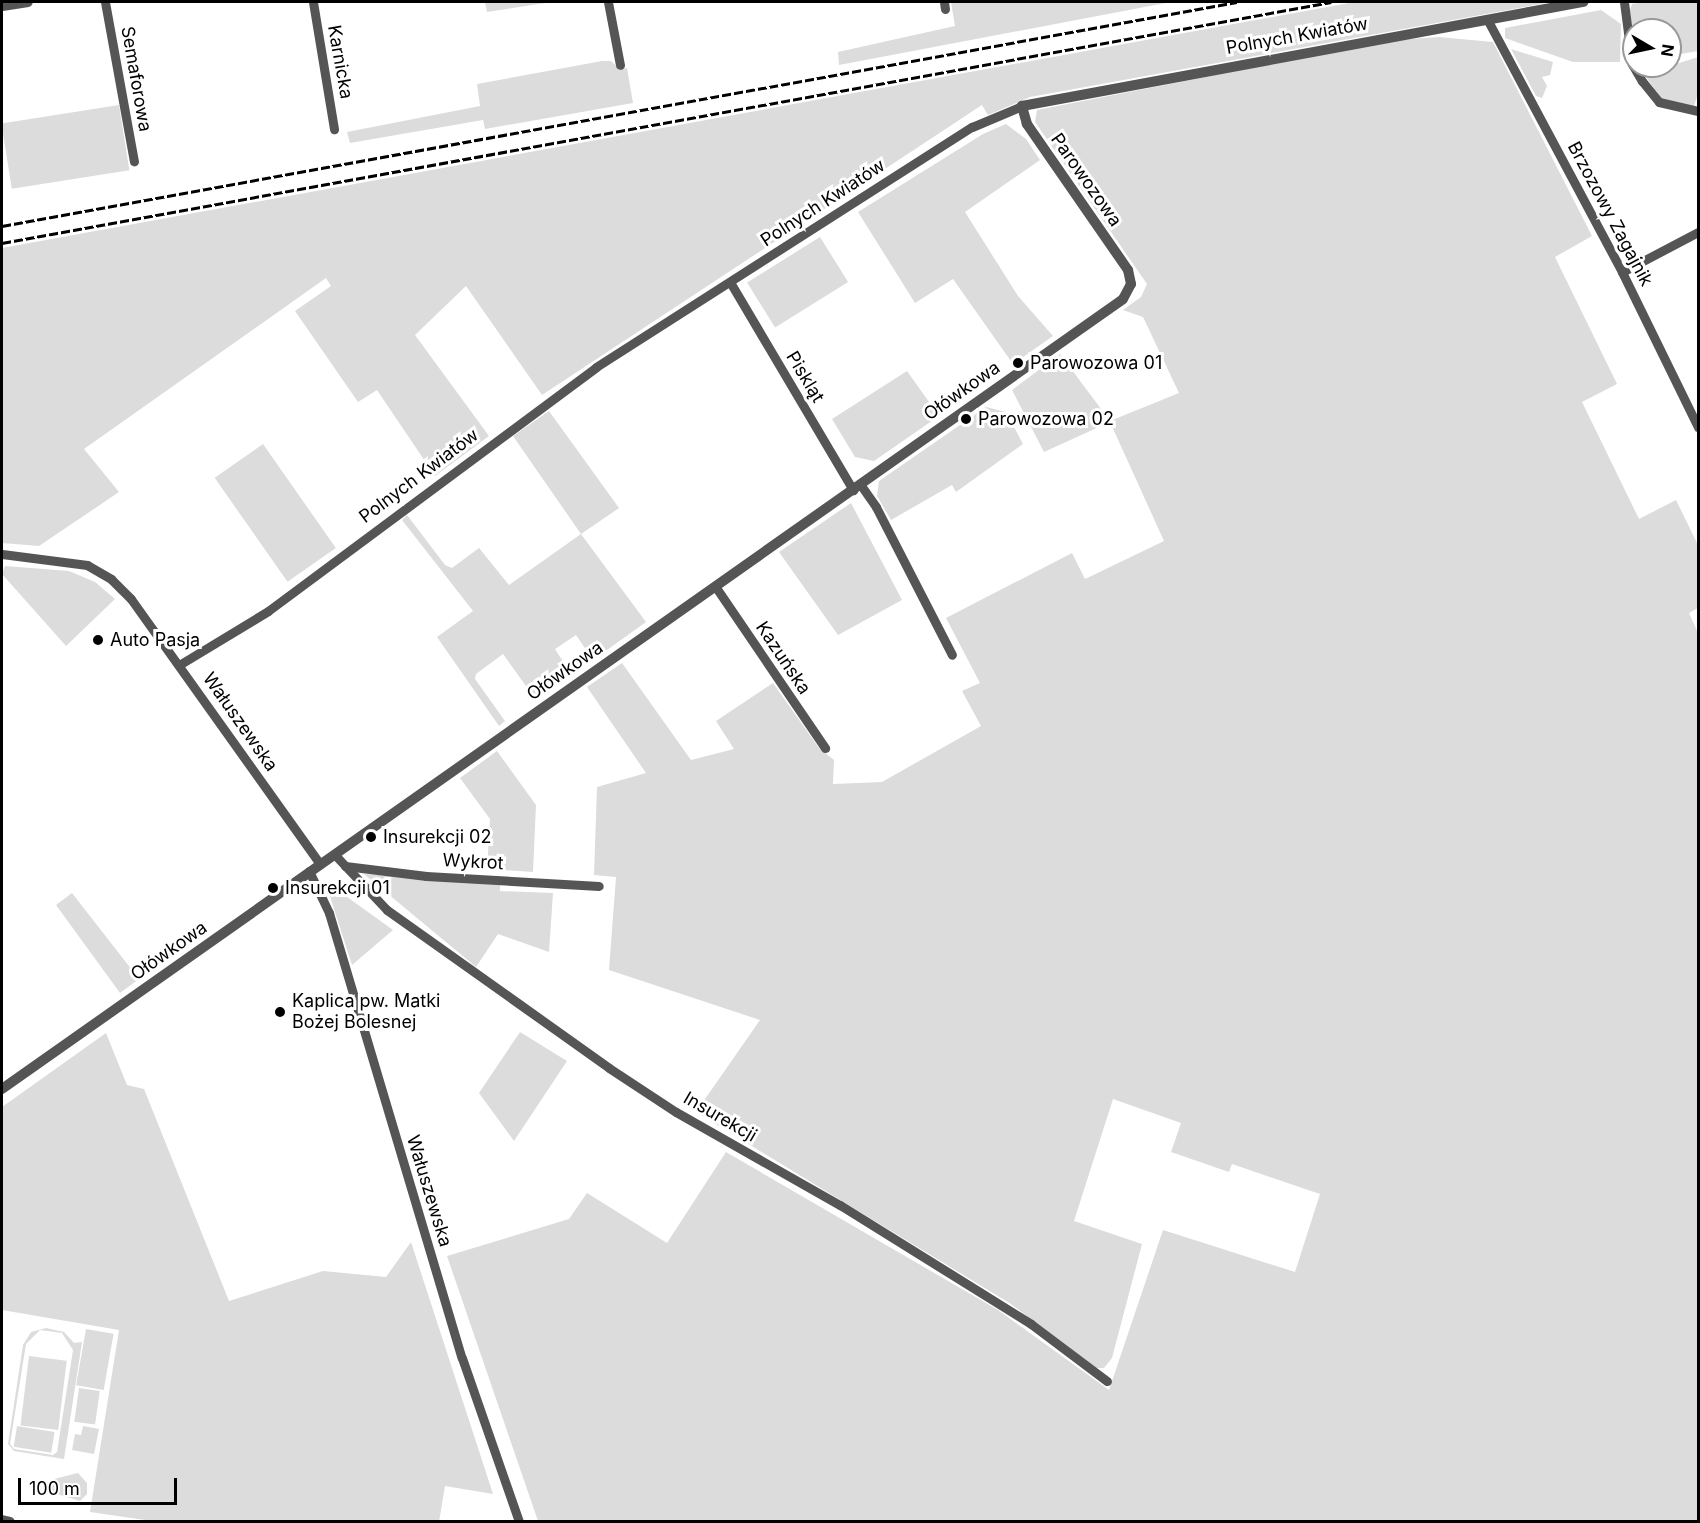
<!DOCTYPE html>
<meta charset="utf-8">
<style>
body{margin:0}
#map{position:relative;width:1700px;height:1523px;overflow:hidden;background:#fff;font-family:Inter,sans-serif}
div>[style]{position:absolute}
.green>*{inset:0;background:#dcdcdc;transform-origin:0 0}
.minor>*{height:9px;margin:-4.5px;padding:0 4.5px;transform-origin:4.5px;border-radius:4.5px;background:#555}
.tertiary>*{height:10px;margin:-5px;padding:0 5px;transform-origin:5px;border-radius:5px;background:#555}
.rail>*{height:3px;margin-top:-1.5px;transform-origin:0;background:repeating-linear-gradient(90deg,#000 0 9px,transparent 0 12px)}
.dots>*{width:16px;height:16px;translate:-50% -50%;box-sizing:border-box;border:3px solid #fff;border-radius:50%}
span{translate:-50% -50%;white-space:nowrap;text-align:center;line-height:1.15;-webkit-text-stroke:6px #fff;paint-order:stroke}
.street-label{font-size:18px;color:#000}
.poi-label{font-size:18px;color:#000}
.left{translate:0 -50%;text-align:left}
.frame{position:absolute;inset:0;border:3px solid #000;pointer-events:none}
.north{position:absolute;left:1622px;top:18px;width:60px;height:60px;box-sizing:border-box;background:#fff;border:2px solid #999;border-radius:50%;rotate:99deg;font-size:16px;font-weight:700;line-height:24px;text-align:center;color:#000}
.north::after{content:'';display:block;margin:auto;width:21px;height:27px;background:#000;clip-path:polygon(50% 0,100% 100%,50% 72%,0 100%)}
.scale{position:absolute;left:18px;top:1478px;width:159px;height:27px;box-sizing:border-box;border:3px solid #000;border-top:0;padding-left:8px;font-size:18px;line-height:21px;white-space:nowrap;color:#000;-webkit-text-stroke:4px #fff;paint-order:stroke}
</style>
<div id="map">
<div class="green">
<div style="clip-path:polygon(485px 2px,552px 2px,487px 12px)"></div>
<div style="clip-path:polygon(951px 2px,1171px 2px,839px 65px,838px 52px,955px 26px)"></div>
<div style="clip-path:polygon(1355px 2px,1546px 3px,1030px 97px,988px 115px,982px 105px,542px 395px,466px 286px,415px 335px,489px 436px,435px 476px,377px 390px,358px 402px,295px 311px,331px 286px,326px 278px,84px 449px,119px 492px,39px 546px,2px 543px,2px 248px)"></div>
<div style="clip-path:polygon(1646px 2px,1698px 2px,1698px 51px,1670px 56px,1670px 30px,1634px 30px,1634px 46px,1630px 10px,1632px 4px)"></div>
<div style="clip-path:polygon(1601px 10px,1621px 24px,1620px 62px,1573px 62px,1505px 38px,1505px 28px)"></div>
<div style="clip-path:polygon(1439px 37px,1493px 42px,1592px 236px,1555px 257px,1617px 384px,1582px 402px,1639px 519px,1676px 500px,1698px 545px,1698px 608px,1689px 613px,1698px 633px,1698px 1521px,538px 1521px,447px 1256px,569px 1219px,587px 1193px,667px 1243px,726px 1152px,998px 1310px,1109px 1390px,1163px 1230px,1295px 1272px,1320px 1194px,1232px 1164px,1229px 1172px,1171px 1152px,1181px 1123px,1113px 1099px,1074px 1221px,1142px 1244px,1112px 1358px,1104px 1368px,1094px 1368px,1011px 1304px,696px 1112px,760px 1020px,609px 970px,616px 877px,594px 875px,597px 787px,646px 773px,587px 687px,622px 663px,691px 760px,734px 749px,716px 721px,773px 683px,819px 748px,834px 760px,833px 784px,882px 782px,981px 726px,962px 691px,980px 683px,946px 618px,1072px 553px,1085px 579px,1164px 541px,1110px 422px,1044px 452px,1012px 390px,1060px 354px,1110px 421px,1179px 393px,1143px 317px,1123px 310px,1141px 297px,1147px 284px,1035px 122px,1037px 110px,1394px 40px)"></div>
<div style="clip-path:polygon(1511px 49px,1553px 62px,1550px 75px,1542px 77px,1547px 86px,1542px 98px,1536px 96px)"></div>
<div style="clip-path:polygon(1698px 57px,1698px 94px,1694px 106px,1662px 99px,1640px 69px,1670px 66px)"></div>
<div style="clip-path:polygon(602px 61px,611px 61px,619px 69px,627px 68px,633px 103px,485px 129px,483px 120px,350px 143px,347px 132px,480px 106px,477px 84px)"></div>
<div style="left:119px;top:105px;width:66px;height:119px;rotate:81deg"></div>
<div style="clip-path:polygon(1006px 124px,1026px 139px,1040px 160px,965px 212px,1018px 296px,1053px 336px,1013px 364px,953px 279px,915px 303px,858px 212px,983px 134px)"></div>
<div style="left:820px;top:237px;width:53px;height:86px;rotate:58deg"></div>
<div style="clip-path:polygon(907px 371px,939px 416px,874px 461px,855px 457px,832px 419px)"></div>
<div style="clip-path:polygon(986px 407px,1006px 412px,1023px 444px,956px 492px,952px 485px,891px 520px,877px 496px,879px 481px)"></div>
<div style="clip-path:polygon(549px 411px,619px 508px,581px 534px,646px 622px,593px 660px,576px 635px,555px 649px,571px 674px,536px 700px,503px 654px,476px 674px,475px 679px,505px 721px,499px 726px,437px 637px,473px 611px,402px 520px,407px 515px,445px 565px,452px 568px,479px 548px,509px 585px,581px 534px,513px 436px)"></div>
<div style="left:263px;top:444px;width:127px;height:59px;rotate:55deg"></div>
<div style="clip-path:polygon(851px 503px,902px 600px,838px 635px,779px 552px)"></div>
<div style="clip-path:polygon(5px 566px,69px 571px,95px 582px,115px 599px,66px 646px,2px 574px)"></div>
<div style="clip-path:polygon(497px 751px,536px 805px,533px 872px,487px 869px,490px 819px,460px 778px)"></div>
<div style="clip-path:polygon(364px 874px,500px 882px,500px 891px,553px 893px,549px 952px,498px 934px,476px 967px)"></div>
<div style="clip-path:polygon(325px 881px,393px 930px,352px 965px)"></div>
<div style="clip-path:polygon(72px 893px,139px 979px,120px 993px,56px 905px)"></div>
<div style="clip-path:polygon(520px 1032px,567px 1061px,514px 1141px,479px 1093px)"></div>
<div style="clip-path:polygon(106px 1033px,127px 1085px,144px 1089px,229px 1301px,323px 1271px,386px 1277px,411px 1242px,493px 1494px,445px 1486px,439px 1522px,159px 1522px,90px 1512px,119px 1330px,2px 1310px,2px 1107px)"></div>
<div style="clip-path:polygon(evenodd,46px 1328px,64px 1332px,74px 1343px,82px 1342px,64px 1459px,14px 1451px,8px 1444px,23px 1345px,31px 1332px,46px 1328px,40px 1330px,62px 1333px,73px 1350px,57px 1452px,53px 1455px,14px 1449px,10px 1444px,26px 1344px,40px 1330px)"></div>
<div style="left:86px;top:1329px;width:28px;height:57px;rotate:10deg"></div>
<div style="left:29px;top:1356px;width:38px;height:70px;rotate:7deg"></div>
<div style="left:79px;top:1388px;width:21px;height:34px;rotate:8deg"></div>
<div style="left:17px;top:1426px;width:38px;height:21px;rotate:9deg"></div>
<div style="clip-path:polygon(83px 1426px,99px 1429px,94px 1454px,72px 1450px,75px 1434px,81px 1435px)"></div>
<div style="clip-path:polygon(78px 1473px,87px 1483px,87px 1494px,80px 1501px,54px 1493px,51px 1486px,54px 1479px)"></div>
</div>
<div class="minor">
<div style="left:105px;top:2px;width:162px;rotate:79.7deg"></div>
<div style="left:313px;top:2px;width:129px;rotate:80.6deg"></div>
<div style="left:608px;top:2px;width:64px;rotate:79.2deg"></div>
<div style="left:944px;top:2px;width:7px;rotate:82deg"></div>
<div style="left:1624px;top:2px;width:63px;rotate:82.6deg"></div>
<div style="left:1632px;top:64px;width:20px;rotate:60deg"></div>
<div style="left:1642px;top:81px;width:27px;rotate:51deg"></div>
<div style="left:1659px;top:102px;width:40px;rotate:13deg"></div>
<div style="left:2px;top:6px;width:26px;rotate:-9deg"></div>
<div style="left:1487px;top:19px;width:287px;rotate:61.9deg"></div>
<div style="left:1622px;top:272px;width:173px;rotate:63.9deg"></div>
<div style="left:1622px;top:272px;width:86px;rotate:-27.8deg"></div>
<div style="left:730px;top:282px;width:242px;rotate:59.4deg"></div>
<div style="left:860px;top:484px;width:28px;rotate:55deg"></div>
<div style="left:876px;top:507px;width:166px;rotate:62.8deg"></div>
<div style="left:2px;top:554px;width:86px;rotate:7.4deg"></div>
<div style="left:87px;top:565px;width:28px;rotate:30deg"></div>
<div style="left:111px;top:579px;width:28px;rotate:45deg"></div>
<div style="left:131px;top:599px;width:325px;rotate:54.5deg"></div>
<div style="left:715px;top:586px;width:196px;rotate:55.8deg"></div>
<div style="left:179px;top:665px;width:104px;rotate:-31.2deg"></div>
<div style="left:268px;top:611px;width:409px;rotate:-36.6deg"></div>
<div style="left:596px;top:367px;width:446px;rotate:-32.6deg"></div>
<div style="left:972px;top:127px;width:54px;rotate:-22.8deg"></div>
<div style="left:335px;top:855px;width:76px;rotate:46.6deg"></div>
<div style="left:387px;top:910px;width:272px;rotate:35.4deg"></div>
<div style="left:609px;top:1068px;width:80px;rotate:33.3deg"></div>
<div style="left:676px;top:1112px;width:189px;rotate:29.6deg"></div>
<div style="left:840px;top:1205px;width:225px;rotate:31.9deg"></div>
<div style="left:1031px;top:1324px;width:95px;rotate:36.9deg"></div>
<div style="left:345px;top:866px;width:82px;rotate:7deg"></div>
<div style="left:426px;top:876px;width:173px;rotate:3.3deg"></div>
<div style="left:309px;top:871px;width:47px;rotate:64.5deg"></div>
<div style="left:329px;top:913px;width:464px;rotate:73.4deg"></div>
<div style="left:462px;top:1358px;width:174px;rotate:70.8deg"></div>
</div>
<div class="tertiary">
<div style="left:2px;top:1089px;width:1371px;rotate:-35.17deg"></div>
<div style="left:1123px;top:299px;width:17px;rotate:-62deg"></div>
<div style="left:1131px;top:284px;width:14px;rotate:-102deg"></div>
<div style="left:1128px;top:270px;width:178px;rotate:-124.7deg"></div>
<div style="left:1027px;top:124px;width:19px;rotate:-106deg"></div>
<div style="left:1022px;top:106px;width:571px;rotate:-10.5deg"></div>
<div style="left:2px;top:1520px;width:8px;rotate:14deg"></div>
</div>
<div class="rail">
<div style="left:2px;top:226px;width:1255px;rotate:-10.28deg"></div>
<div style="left:2px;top:243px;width:1351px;rotate:-10.28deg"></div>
</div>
<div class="dots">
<div style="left:1018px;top:363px;background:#000"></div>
<div style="left:966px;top:419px;background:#000"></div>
<div style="left:98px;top:640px;background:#000"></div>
<div style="left:371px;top:837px;background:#000"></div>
<div style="left:273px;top:888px;background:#000"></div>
<div style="left:280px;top:1012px;background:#000"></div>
</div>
<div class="street-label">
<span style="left:1297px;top:36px;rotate:-10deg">Polnych Kwiatów</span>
<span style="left:340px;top:62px;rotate:80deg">Karnicka</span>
<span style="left:136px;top:79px;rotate:80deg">Semaforowa</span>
<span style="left:1086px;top:180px;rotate:55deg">Parowozowa</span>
<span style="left:823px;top:203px;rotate:-33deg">Polnych Kwiatów</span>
<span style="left:1610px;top:214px;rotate:62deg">Brzozowy Zagajnik</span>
<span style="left:805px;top:377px;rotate:59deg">Piskląt</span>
<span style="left:962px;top:391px;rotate:-35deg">Ołówkowa</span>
<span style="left:419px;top:476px;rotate:-37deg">Polnych Kwiatów</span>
<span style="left:783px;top:658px;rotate:56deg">Kazuńska</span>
<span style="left:565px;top:671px;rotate:-35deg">Ołówkowa</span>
<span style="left:240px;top:722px;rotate:55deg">Wałuszewska</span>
<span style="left:473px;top:862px;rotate:3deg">Wykrot</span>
<span style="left:169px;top:951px;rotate:-35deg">Ołówkowa</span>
<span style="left:720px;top:1117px;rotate:30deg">Insurekcji</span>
<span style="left:429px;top:1191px;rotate:73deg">Wałuszewska</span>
</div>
<div class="poi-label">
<span class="left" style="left:1030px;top:363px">Parowozowa 01</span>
<span class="left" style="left:978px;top:419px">Parowozowa 02</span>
<span class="left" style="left:110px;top:640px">Auto Pasja</span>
<span class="left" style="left:383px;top:837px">Insurekcji 02</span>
<span class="left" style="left:285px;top:888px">Insurekcji 01</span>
<span class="left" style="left:292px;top:1012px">Kaplica pw. Matki<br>Bożej Bolesnej</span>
</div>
<div class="frame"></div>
<div class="north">N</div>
<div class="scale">100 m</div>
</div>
